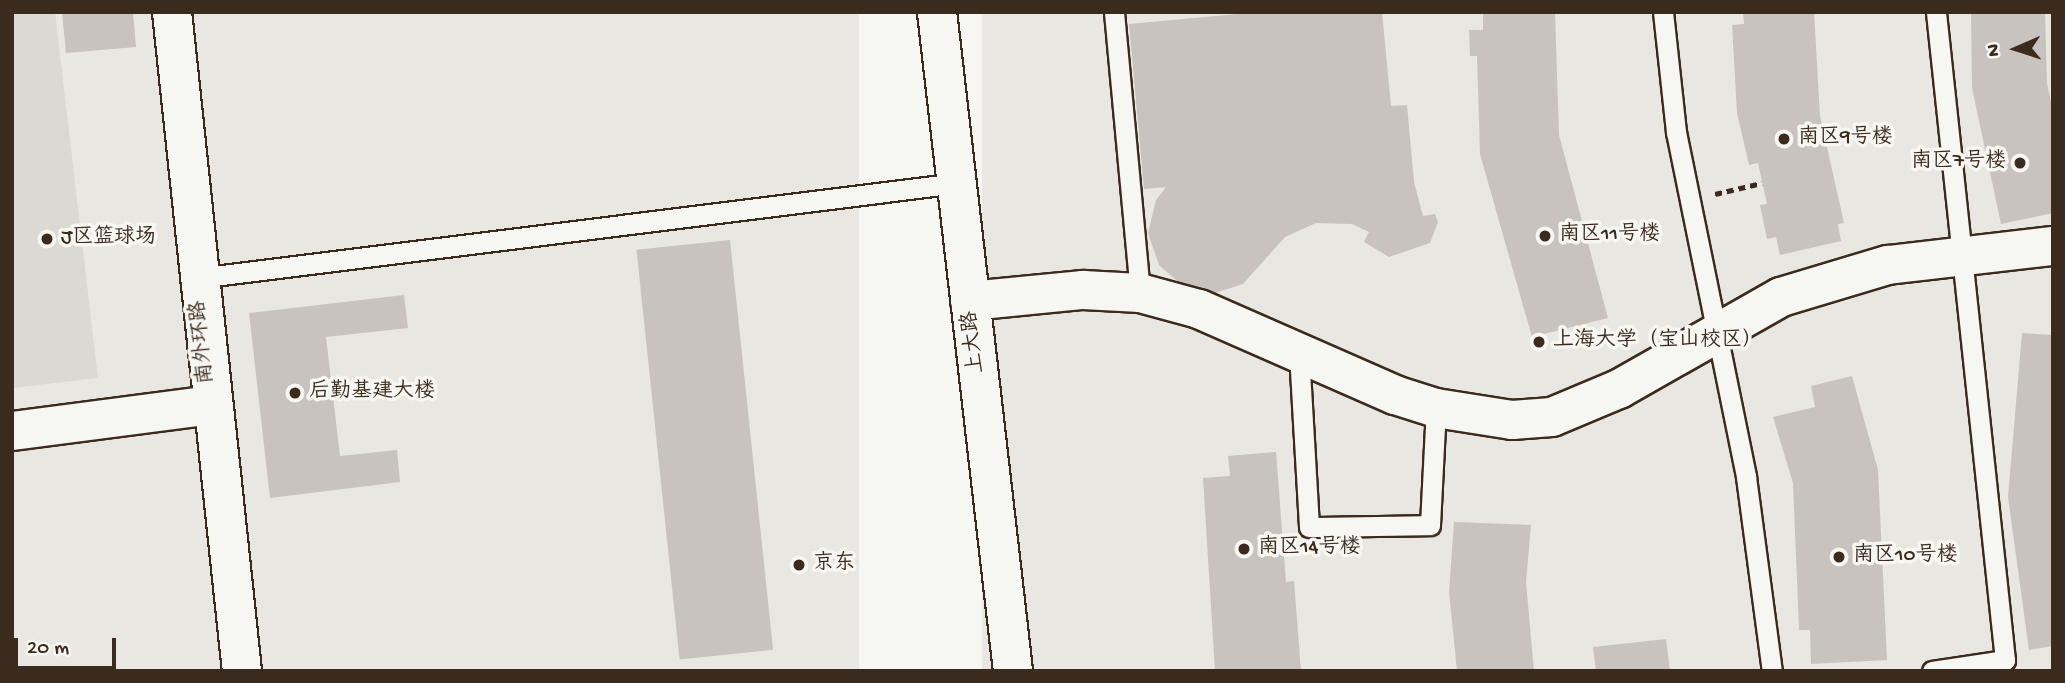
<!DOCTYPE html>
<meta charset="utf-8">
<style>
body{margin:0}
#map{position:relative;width:2065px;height:683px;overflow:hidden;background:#f6f6f2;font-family:"Gochi Hand","LXGW WenKai TC",sans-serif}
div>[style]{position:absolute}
.built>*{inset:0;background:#e8e7e2;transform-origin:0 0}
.green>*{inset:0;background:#dad9d3}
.building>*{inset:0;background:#c8c3be;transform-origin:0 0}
.path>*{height:4.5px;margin-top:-2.25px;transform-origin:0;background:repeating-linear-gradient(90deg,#3b2a1e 0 7px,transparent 0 12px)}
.roads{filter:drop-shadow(2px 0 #3b2a1e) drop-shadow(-2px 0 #3b2a1e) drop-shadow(0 2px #3b2a1e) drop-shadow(0 -2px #3b2a1e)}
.lane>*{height:19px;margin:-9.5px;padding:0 9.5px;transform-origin:9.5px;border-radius:9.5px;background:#f6f6f2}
.street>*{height:38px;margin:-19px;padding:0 19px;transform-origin:19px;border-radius:19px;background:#f6f6f2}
.secondary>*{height:38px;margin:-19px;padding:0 19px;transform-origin:19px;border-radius:19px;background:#f6f6f2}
.dots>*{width:19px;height:19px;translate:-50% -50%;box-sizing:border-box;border:4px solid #f6f6f2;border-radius:50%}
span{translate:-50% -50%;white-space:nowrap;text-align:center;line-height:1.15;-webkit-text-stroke:7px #f6f6f2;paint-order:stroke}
.poi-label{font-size:21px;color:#3b2a1e}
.left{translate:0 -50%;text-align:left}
.right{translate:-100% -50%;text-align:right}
.street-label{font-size:21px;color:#3b2a1e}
.frame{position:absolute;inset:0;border:14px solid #3b2a1e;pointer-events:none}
.north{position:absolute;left:1981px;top:14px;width:70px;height:70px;-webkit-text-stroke:5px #f6f6f2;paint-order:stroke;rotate:267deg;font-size:19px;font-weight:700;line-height:28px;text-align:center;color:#3b2a1e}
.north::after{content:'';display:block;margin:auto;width:24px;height:32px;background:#3b2a1e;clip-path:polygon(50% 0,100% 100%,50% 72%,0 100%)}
.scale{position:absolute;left:14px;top:638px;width:102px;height:32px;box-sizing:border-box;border:4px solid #3b2a1e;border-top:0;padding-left:9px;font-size:21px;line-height:24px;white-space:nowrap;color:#3b2a1e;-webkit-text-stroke:5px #f6f6f2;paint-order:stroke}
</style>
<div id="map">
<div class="built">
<div style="left:12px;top:12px;width:847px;height:659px"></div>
<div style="left:982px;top:12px;width:1071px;height:665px"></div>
</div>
<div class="green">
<div style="clip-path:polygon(12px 12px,55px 12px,98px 378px,12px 388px)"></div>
</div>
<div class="building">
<div style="clip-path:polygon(62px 12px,133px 12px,136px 47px,66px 53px)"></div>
<div style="clip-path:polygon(1259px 12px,1382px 12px,1391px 106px,1407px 105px,1414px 182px,1423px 216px,1435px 214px,1438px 222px,1430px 243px,1389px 257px,1364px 242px,1369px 232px,1352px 224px,1316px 223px,1285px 237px,1243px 284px,1215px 293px,1184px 287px,1159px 265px,1148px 233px,1156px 200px,1166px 187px,1144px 189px,1129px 24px)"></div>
<div style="clip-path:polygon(1483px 12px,1555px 12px,1559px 135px,1608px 318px,1532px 337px,1480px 154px,1477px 56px,1470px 56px,1469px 30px,1483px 30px)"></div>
<div style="clip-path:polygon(1743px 12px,1814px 12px,1820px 116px,1844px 223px,1838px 224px,1841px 241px,1780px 255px,1776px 237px,1767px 239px,1760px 205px,1767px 204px,1758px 163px,1749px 165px,1737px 113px,1732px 25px,1744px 24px)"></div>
<div style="clip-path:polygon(1971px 12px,2045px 12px,2047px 83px,2053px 112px,2053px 213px,2001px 224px,1972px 88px)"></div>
<div style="left:730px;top:240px;width:412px;height:94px;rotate:84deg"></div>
<div style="clip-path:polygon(404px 295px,408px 328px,326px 337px,340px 456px,397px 450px,400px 482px,270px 498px,249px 313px)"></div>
<div style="clip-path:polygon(2022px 333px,2053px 335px,2053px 646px,2029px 650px,2008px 497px)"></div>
<div style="clip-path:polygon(1852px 376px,1878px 470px,1887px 660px,1811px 664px,1810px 630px,1799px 630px,1793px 483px,1773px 417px,1815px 407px,1811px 386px)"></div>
<div style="clip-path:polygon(1276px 452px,1286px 582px,1294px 581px,1301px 671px,1215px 671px,1203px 478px,1230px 476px,1228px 456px)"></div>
<div style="clip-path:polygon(1454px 522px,1531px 525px,1526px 582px,1534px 671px,1457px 671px,1449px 592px)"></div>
<div style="clip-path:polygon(1666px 639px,1670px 671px,1596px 671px,1593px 647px)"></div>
</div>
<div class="path">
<div style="left:1715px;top:194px;width:48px;rotate:-13.2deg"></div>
</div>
<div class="roads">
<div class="lane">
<div style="left:1114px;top:12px;width:282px;rotate:84.7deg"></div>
<div style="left:1663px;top:12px;width:121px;rotate:83.8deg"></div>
<div style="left:1676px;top:132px;width:352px;rotate:78.5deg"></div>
<div style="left:1746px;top:477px;width:196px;rotate:82.4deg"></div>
<div style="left:198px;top:278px;width:765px;rotate:-7.13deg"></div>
<div style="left:1299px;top:353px;width:174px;rotate:86.7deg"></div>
<div style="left:1309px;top:527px;width:121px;rotate:-0.9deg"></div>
<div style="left:1430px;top:525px;width:117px;rotate:-87.1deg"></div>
<div style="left:1932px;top:671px;width:74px;rotate:-8.6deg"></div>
<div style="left:2005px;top:660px;width:652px;rotate:-96.08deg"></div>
</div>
<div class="street">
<div style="left:172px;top:12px;width:663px;rotate:83.94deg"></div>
<div style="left:970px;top:301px;width:114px;rotate:-5.6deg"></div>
<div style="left:1083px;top:290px;width:57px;rotate:3deg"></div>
<div style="left:1140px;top:293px;width:61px;rotate:15.2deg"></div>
<div style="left:1199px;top:309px;width:214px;rotate:23.7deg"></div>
<div style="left:1395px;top:395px;width:43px;rotate:17.6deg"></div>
<div style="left:1436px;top:408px;width:77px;rotate:9deg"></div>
<div style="left:1512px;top:420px;width:40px;rotate:-4.3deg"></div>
<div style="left:1552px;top:417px;width:73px;rotate:-22.7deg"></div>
<div style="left:1619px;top:389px;width:186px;rotate:-29.6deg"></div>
<div style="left:1781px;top:297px;width:112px;rotate:-16.7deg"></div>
<div style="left:1888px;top:265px;width:166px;rotate:-6.6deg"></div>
<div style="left:12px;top:431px;width:201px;rotate:-7.4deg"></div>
</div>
<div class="secondary">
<div style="left:937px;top:12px;width:663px;rotate:83.42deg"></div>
</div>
</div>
<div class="dots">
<div style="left:1784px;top:139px;background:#3b2a1e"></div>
<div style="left:2020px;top:163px;background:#3b2a1e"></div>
<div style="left:1545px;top:236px;background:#3b2a1e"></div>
<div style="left:47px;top:239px;background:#3b2a1e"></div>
<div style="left:1539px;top:342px;background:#3b2a1e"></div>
<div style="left:295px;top:393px;background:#3b2a1e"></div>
<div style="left:1244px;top:549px;background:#3b2a1e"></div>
<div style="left:1839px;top:557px;background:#3b2a1e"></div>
<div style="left:799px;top:565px;background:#3b2a1e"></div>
</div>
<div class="poi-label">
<span class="left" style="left:1798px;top:139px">南区9号楼</span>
<span class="right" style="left:2006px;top:163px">南区7号楼</span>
<span class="left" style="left:1559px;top:236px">南区11号楼</span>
<span class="left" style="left:61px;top:239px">J区篮球场</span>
<span class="left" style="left:1553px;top:342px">上海大学（宝山校区）</span>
<span class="left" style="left:309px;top:393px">后勤基建大楼</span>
<span class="left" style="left:1258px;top:549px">南区14号楼</span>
<span class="left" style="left:1853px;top:557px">南区10号楼</span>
<span class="left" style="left:813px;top:565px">京东</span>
</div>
<div class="street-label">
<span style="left:204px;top:342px;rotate:-96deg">南外环路</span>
<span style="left:975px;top:342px;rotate:-97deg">上大路</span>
</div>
<div class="frame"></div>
<div class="north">N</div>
<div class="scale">20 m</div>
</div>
